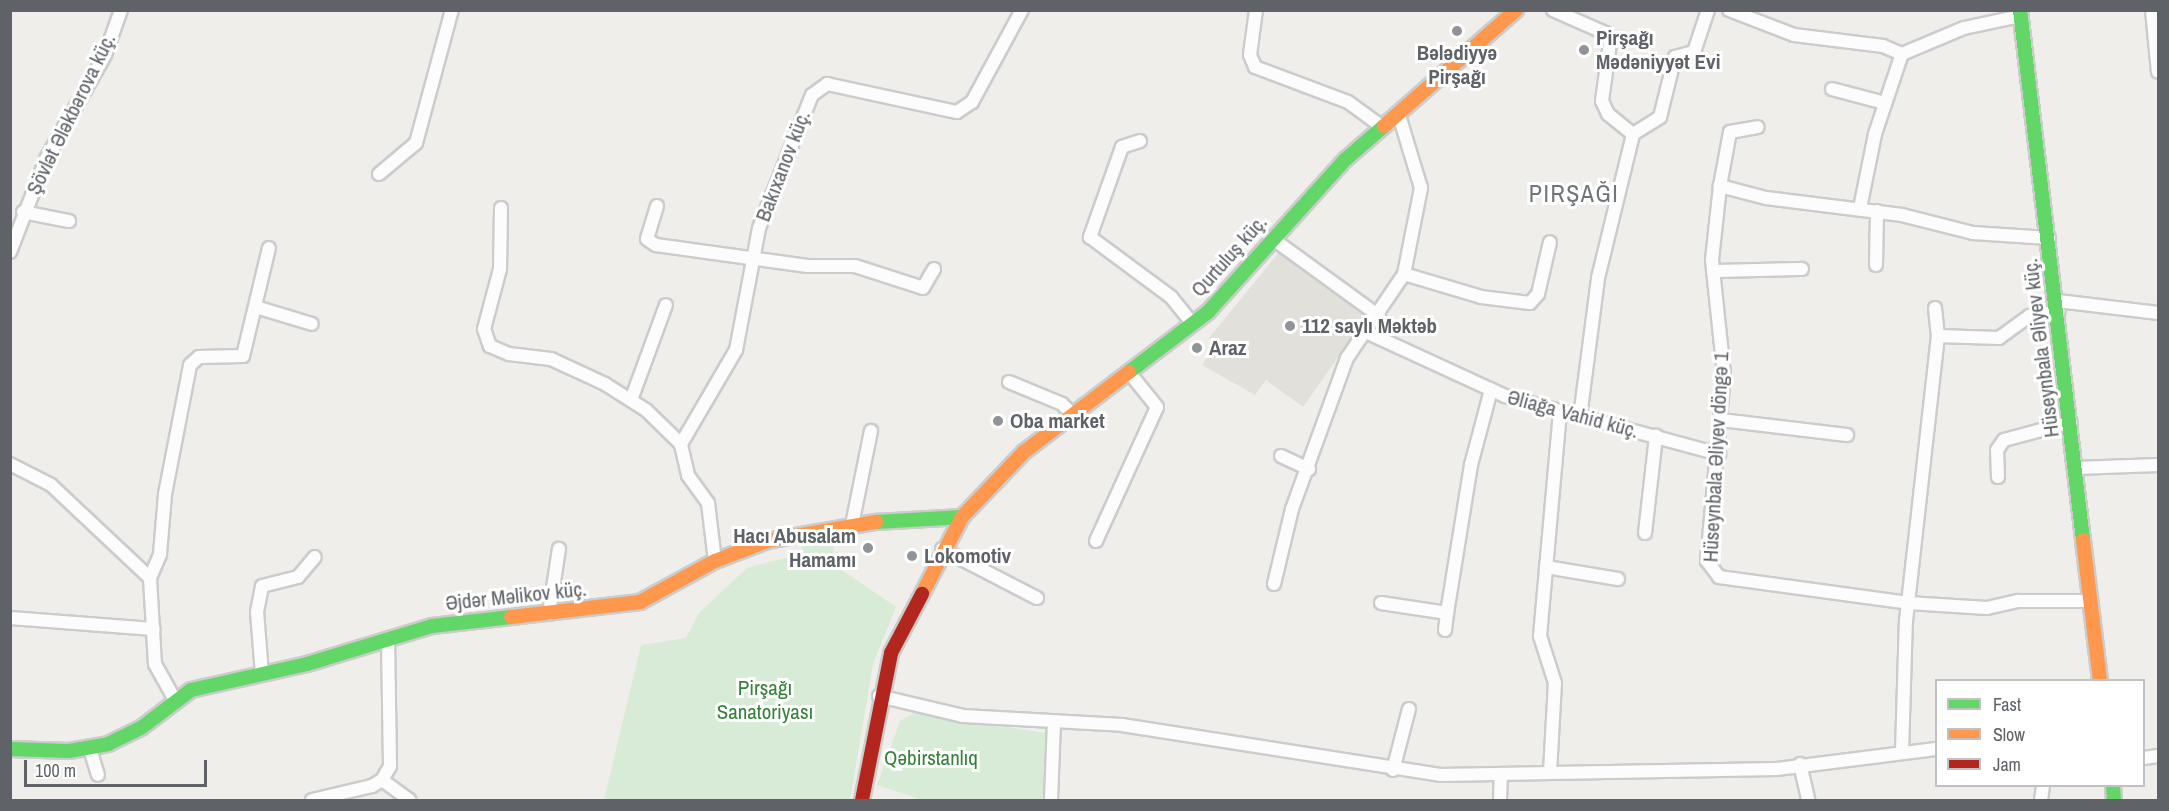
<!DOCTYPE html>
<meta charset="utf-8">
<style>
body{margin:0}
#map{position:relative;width:2169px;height:811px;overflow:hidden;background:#efeeea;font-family:"Archivo Narrow",sans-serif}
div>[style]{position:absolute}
.education>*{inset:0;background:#e2e0da}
.green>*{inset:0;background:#d8ebd6}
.roads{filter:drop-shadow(2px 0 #cbcccc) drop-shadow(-2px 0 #cbcccc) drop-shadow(0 2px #cbcccc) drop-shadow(0 -2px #cbcccc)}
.street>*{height:12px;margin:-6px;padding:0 6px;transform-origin:6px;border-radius:6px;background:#fdfcfc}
.fast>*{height:14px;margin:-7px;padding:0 7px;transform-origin:7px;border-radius:7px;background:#63d668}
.slow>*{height:14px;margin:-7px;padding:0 7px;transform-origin:7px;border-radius:7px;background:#ff974d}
.jam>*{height:14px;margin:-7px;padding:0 7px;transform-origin:7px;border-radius:7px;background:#b3261e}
.dots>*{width:16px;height:16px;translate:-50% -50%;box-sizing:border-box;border:3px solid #fff;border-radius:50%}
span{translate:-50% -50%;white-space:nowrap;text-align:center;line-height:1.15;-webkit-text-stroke:6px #fff;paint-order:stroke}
.poi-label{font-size:21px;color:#5f6368;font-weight:700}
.left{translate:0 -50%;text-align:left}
.right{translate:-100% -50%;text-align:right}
.street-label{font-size:21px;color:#5f6368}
.park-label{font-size:21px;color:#348238}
.quarter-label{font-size:24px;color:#70757a;letter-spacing:1.5px}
.frame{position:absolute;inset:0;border:12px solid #5f6368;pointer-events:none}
.legend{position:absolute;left:1935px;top:679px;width:210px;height:108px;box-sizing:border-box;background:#fff;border:2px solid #bfc1c3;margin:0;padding:8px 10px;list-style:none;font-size:18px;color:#5f6368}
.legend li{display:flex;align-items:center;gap:12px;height:30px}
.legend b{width:30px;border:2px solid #bfc1c3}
.scale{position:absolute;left:24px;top:760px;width:183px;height:27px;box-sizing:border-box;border:3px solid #5f6368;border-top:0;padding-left:8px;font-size:18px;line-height:21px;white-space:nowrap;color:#5f6368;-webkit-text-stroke:4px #fff;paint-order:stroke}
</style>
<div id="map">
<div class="education">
<div style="clip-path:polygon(1280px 251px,1369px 314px,1303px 407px,1266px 380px,1255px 395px,1202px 365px,1216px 343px,1209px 338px)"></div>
</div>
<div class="green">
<div style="clip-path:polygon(834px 540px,833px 564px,896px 607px,873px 664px,850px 800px,604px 800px,641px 645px,686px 638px,699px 613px,747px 568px,800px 554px,802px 546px)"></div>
<div style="clip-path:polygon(914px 713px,1046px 733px,1047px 800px,922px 800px,877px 785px,900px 721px)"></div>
</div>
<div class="roads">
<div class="street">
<div style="left:1256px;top:10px;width:45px;rotate:97.6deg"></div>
<div style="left:1250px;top:55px;width:13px;rotate:67deg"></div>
<div style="left:1255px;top:67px;width:99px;rotate:20.6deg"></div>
<div style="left:1348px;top:102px;width:41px;rotate:36deg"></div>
<div style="left:1553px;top:10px;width:57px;rotate:23.9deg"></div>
<div style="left:1605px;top:33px;width:11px;rotate:63deg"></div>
<div style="left:1610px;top:43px;width:59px;rotate:97.9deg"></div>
<div style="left:1602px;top:101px;width:14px;rotate:65deg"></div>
<div style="left:1608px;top:114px;width:32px;rotate:39deg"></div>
<div style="left:1729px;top:10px;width:70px;rotate:21deg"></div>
<div style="left:1794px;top:35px;width:90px;rotate:7deg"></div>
<div style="left:1883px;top:46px;width:21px;rotate:23deg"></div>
<div style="left:1902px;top:54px;width:67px;rotate:-22.8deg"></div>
<div style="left:1964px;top:28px;width:57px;rotate:-12.1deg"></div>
<div style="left:2152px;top:10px;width:62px;rotate:84.5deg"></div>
<div style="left:1832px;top:89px;width:55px;rotate:14.8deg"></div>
<div style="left:1140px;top:141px;width:19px;rotate:162deg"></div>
<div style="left:1122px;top:147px;width:96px;rotate:109.6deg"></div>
<div style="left:1090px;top:237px;width:101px;rotate:36.5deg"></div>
<div style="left:1171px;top:297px;width:35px;rotate:51deg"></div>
<div style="left:379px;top:174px;width:48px;rotate:-40deg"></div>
<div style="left:416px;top:143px;width:138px;rotate:-74.9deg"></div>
<div style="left:1720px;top:186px;width:55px;rotate:-79.5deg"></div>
<div style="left:1730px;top:132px;width:28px;rotate:-10deg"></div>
<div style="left:657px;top:206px;width:34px;rotate:107deg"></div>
<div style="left:647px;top:239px;width:11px;rotate:34deg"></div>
<div style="left:656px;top:245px;width:153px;rotate:7.9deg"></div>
<div style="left:808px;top:266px;width:47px"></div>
<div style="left:855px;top:266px;width:71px;rotate:17.9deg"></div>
<div style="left:923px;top:288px;width:22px;rotate:-60deg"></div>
<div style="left:501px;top:208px;width:61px;rotate:90.9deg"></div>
<div style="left:500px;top:269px;width:62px;rotate:104.9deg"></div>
<div style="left:484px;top:329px;width:18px;rotate:71deg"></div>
<div style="left:490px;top:346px;width:21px;rotate:23deg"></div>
<div style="left:509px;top:354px;width:42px;rotate:6.8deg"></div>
<div style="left:551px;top:359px;width:60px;rotate:24.8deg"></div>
<div style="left:605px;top:384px;width:49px;rotate:32.4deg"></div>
<div style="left:646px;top:410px;width:49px;rotate:44.2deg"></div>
<div style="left:1860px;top:208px;width:76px;rotate:-78.5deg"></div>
<div style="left:1875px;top:134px;width:84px;rotate:-71.4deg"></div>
<div style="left:23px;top:212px;width:47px;rotate:11.1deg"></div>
<div style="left:2049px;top:238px;width:76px;rotate:-176.2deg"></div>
<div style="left:1973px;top:233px;width:73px;rotate:-165.8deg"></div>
<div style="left:1902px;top:215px;width:137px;rotate:-172.9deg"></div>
<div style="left:1766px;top:198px;width:48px;rotate:-165.4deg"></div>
<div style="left:1720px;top:186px;width:74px;rotate:96.2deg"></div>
<div style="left:1712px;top:260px;width:115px;rotate:84deg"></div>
<div style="left:1724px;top:374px;width:188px;rotate:95.2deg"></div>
<div style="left:1707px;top:561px;width:20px;rotate:53deg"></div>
<div style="left:1719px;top:577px;width:191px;rotate:7.8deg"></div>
<div style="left:1908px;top:603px;width:79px;rotate:3.6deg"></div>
<div style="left:1987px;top:608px;width:32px;rotate:-13deg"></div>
<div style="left:2018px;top:601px;width:73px"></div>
<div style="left:1273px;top:239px;width:131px;rotate:36deg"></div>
<div style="left:10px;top:252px;width:100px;rotate:-68.8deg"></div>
<div style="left:46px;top:159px;width:120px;rotate:-60.4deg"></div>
<div style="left:105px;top:55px;width:48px;rotate:-70.4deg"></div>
<div style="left:1876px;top:265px;width:54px;rotate:-88.9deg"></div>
<div style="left:1713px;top:271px;width:89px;rotate:-1.3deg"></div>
<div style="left:1404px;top:274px;width:80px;rotate:16.6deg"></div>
<div style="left:1481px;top:297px;width:49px;rotate:7deg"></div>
<div style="left:1530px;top:303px;width:12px;rotate:-48deg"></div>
<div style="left:1538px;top:294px;width:53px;rotate:-77deg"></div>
<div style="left:2058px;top:301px;width:101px;rotate:6.8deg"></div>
<div style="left:259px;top:308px;width:55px;rotate:16.8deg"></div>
<div style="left:1935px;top:308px;width:28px;rotate:84deg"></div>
<div style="left:1366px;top:332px;width:153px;rotate:24.7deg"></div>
<div style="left:1505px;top:396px;width:222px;rotate:15.2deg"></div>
<div style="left:1009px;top:382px;width:57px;rotate:22.5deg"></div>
<div style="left:1062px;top:404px;width:16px;rotate:45deg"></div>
<div style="left:631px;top:400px;width:101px;rotate:-69.8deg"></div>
<div style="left:1580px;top:417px;width:140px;rotate:-82.6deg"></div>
<div style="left:1598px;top:278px;width:148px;rotate:-76.3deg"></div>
<div style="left:1633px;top:134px;width:32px;rotate:-32deg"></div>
<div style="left:1660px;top:117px;width:62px;rotate:-76deg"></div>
<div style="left:1675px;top:57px;width:20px;rotate:-15deg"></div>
<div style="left:1694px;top:52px;width:44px;rotate:-71.6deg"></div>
<div style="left:1721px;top:420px;width:127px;rotate:6.8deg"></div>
<div style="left:1281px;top:456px;width:31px;rotate:25deg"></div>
<div style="left:10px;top:464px;width:46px;rotate:27.1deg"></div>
<div style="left:51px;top:485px;width:136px;rotate:43.2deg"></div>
<div style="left:150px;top:578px;width:86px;rotate:86.7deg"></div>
<div style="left:155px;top:664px;width:41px;rotate:60.9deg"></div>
<div style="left:2076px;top:468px;width:82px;rotate:-2.1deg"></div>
<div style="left:1998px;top:477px;width:27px;rotate:-92deg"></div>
<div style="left:1997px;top:450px;width:12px;rotate:-55deg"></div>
<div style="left:2004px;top:440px;width:69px;rotate:-15deg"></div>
<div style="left:852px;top:525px;width:96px;rotate:-78.6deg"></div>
<div style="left:1645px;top:533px;width:98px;rotate:-83.5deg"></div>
<div style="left:1096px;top:541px;width:147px;rotate:-65.5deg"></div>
<div style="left:1157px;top:407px;width:45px;rotate:-128.7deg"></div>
<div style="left:942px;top:549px;width:107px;rotate:27.3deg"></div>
<div style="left:715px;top:561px;width:58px;rotate:-96.9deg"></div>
<div style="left:708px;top:503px;width:34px;rotate:-126deg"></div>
<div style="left:688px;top:475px;width:32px;rotate:-103deg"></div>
<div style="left:681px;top:444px;width:109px;rotate:-59.7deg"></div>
<div style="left:736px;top:350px;width:124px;rotate:-79.3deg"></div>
<div style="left:759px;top:228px;width:143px;rotate:-68.3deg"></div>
<div style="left:812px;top:95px;width:19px;rotate:-36deg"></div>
<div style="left:827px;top:84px;width:133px;rotate:12.2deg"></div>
<div style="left:957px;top:112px;width:18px;rotate:-34deg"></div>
<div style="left:972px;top:102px;width:105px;rotate:-61.5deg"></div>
<div style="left:1546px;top:567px;width:73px;rotate:9.5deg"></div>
<div style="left:150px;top:578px;width:26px;rotate:-67deg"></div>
<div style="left:160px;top:554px;width:60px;rotate:-85.2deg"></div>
<div style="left:165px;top:494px;width:131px;rotate:-79deg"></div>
<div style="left:190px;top:365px;width:12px;rotate:-42deg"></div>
<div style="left:199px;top:357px;width:44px;rotate:-1.3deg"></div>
<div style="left:243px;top:356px;width:111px;rotate:-76.5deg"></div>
<div style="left:1274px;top:584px;width:77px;rotate:-76.5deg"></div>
<div style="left:1292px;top:509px;width:161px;rotate:-70deg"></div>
<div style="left:1347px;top:358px;width:102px;rotate:-55.8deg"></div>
<div style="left:1404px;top:274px;width:88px;rotate:-78.8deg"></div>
<div style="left:1421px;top:188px;width:79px;rotate:-106.8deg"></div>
<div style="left:1381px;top:603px;width:67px;rotate:8.6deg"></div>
<div style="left:1447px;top:613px;width:150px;rotate:-80.8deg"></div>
<div style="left:1471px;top:465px;width:78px;rotate:-75.1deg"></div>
<div style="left:549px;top:614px;width:66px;rotate:-81.3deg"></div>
<div style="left:10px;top:618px;width:144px;rotate:4.4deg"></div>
<div style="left:1445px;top:630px;width:17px;rotate:-83deg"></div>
<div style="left:262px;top:674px;width:62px;rotate:-94.6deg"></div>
<div style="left:257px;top:612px;width:26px;rotate:-79deg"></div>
<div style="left:262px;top:586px;width:37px;rotate:-14deg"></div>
<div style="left:298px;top:577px;width:26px;rotate:-50deg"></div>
<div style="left:879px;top:696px;width:86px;rotate:13.4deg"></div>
<div style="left:963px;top:716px;width:159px;rotate:3.2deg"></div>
<div style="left:1122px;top:725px;width:322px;rotate:8.9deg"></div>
<div style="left:1440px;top:775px;width:337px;rotate:-1deg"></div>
<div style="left:1777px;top:769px;width:160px;rotate:-7.2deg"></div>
<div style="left:90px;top:749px;width:27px;rotate:73deg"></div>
<div style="left:1902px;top:752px;width:131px;rotate:-88.3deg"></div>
<div style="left:1906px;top:621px;width:287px;rotate:-83.6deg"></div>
<div style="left:1938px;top:336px;width:61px;rotate:1.9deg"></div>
<div style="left:1999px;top:338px;width:37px;rotate:-36deg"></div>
<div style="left:2029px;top:316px;width:30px;rotate:-9deg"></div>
<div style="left:2144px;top:758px;width:14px;rotate:-8deg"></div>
<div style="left:1800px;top:764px;width:37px;rotate:77deg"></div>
<div style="left:1393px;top:770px;width:63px;rotate:-75.3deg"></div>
<div style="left:1550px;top:772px;width:89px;rotate:-86.8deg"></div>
<div style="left:1555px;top:683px;width:49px;rotate:-107.7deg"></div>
<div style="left:1540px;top:636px;width:226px;rotate:-84.9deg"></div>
<div style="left:382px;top:780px;width:34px;rotate:36deg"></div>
<div style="left:312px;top:800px;width:62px;rotate:-13.1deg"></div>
<div style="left:372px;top:786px;width:12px;rotate:-31deg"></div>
<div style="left:382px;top:780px;width:16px;rotate:-60deg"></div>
<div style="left:390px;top:766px;width:126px;rotate:-90.9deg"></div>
<div style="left:1051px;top:800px;width:78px;rotate:-87.8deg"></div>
<div style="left:1500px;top:800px;width:26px;rotate:-88deg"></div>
<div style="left:2041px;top:800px;width:14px;rotate:-82deg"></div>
</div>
<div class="fast">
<div style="left:2020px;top:10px;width:534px;rotate:83.22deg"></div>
<div style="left:1129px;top:372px;width:99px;rotate:-37.2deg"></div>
<div style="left:1208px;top:312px;width:206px;rotate:-48deg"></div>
<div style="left:1346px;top:159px;width:50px;rotate:-41deg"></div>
<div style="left:876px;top:522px;width:86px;rotate:-3.3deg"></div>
<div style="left:10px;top:749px;width:59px;rotate:1.9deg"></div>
<div style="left:69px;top:751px;width:40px;rotate:-10deg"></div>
<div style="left:108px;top:744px;width:37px;rotate:-26deg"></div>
<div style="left:141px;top:728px;width:63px;rotate:-37.2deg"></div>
<div style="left:191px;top:690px;width:119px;rotate:-12.6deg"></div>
<div style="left:307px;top:664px;width:131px;rotate:-16.9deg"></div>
<div style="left:432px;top:626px;width:80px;rotate:-6.5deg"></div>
<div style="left:2113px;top:786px;width:14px;rotate:86deg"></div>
</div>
<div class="slow">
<div style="left:1384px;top:126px;width:176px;rotate:-41.3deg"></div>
<div style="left:2083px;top:540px;width:141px;rotate:83.1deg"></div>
<div style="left:922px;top:594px;width:87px;rotate:-62.5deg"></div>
<div style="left:962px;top:517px;width:90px;rotate:-46.4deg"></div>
<div style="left:1024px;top:452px;width:132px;rotate:-37.3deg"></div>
<div style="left:511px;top:617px;width:130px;rotate:-6.6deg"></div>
<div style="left:640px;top:602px;width:85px;rotate:-28.7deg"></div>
<div style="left:715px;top:561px;width:56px;rotate:-21deg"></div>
<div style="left:767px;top:541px;width:111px;rotate:-9.9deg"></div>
</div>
<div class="jam">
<div style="left:862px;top:800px;width:150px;rotate:-78.8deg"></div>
<div style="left:891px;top:653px;width:67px;rotate:-62.3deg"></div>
</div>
</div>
<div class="dots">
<div style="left:1457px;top:31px;background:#919496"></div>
<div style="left:1584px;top:50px;background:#919496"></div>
<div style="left:1290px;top:326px;background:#919496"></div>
<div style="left:1197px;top:348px;background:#919496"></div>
<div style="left:998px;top:421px;background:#919496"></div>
<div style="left:868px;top:548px;background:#919496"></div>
<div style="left:912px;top:556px;background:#919496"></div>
</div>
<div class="poi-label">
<span class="left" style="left:1596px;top:50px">Pirşağı<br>Mədəniyyət Evi</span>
<span style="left:1457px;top:65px">Bələdiyyə<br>Pirşağı</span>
<span class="left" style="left:1302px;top:326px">112 saylı Məktəb</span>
<span class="left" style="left:1209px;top:348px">Araz</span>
<span class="left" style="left:1010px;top:421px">Oba market</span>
<span class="right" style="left:856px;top:548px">Hacı Abusalam<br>Hamamı</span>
<span class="left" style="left:924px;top:556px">Lokomotiv</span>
</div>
<div class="street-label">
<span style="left:71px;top:114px;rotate:-64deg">Şövlət Ələkbərova küç.</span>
<span style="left:783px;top:166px;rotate:-69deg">Bakıxanov küç.</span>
<span style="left:1229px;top:256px;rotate:-48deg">Qurtuluş küç.</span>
<span style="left:2041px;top:348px;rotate:-97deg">Hüseynbala Əliyev küç.</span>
<span style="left:1573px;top:414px;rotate:15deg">Əliağa Vahid küç.</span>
<span style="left:1716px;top:457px;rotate:-87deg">Hüseynbala Əliyev döngə 1</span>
<span style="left:516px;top:596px;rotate:-6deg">Əjdər Məlikov küç.</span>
</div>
<div class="park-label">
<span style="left:765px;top:700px">Pirşağı<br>Sanatoriyası</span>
<span style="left:931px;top:758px">Qəbirstanlıq</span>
</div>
<div class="quarter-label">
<span style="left:1574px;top:194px">PIRŞAĞI</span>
</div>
<div class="frame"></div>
<ul class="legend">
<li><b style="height:8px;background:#63d668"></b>Fast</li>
<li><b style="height:8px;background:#ff974d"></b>Slow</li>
<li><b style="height:8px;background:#b3261e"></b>Jam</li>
</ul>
<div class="scale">100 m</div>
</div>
